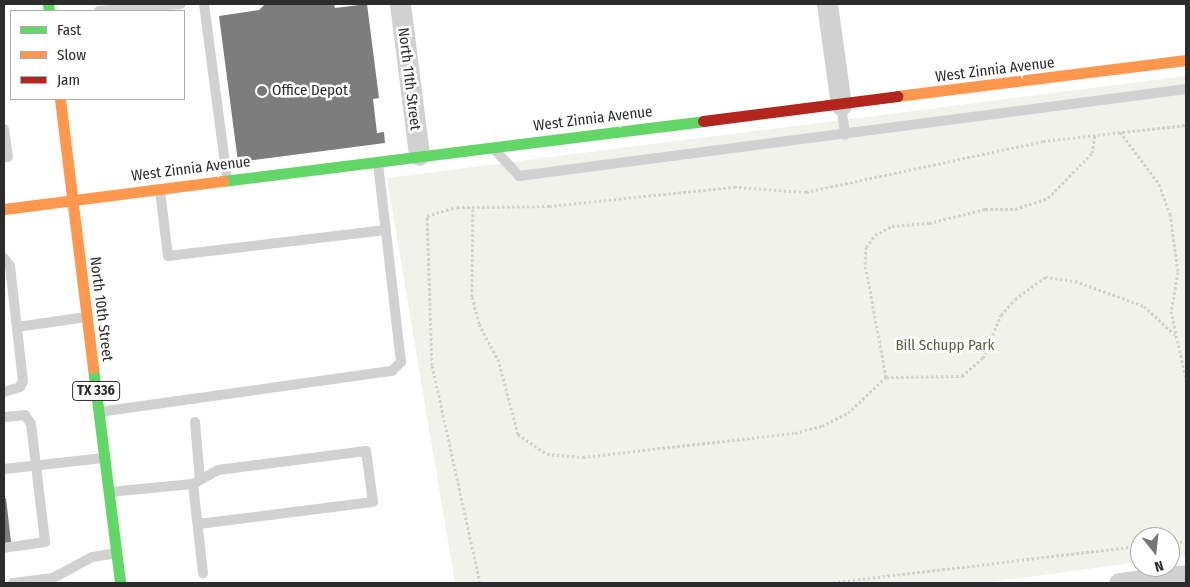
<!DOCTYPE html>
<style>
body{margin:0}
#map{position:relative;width:1190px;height:587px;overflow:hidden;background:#fff;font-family:"Fira Sans Condensed",sans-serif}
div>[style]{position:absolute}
.green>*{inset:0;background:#f0f2eb}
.building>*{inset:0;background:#7d7d7d}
.path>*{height:3px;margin-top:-1.5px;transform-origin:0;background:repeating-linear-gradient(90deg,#d1d1d1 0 2.5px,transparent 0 5px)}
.lane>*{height:10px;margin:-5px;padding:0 5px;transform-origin:5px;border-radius:5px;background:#d1d1d1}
.street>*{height:21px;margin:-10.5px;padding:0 10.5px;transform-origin:10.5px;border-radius:10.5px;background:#d1d1d1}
.fast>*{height:11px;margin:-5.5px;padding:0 5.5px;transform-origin:5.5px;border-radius:5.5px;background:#63d668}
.slow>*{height:11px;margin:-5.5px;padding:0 5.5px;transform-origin:5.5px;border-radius:5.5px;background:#ff974d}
.jam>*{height:11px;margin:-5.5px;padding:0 5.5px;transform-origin:5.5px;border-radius:5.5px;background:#b3261e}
.dots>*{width:14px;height:14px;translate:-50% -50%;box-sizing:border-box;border:2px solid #fff;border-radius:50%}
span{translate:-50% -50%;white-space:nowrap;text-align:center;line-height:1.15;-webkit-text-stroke:5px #fff;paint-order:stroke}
.shield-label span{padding:1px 4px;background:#fff;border:1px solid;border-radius:4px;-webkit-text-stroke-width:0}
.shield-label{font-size:14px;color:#2c2c2c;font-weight:700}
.street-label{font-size:15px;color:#2c2c2c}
.poi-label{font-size:15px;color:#2c2c2c}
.left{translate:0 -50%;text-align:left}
.park-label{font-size:15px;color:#54623e}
.frame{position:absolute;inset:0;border:5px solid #2c2c2c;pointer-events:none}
.legend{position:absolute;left:10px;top:10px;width:175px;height:90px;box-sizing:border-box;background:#fff;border:1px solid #ababab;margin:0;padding:6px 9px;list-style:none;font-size:15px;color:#2c2c2c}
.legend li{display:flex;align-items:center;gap:10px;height:25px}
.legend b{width:25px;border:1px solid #ababab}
.north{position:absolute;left:1130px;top:527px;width:50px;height:50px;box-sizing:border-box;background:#fff;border:1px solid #ababab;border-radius:50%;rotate:164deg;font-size:14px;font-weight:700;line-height:20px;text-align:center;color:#2c2c2c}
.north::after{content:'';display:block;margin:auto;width:18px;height:22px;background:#767676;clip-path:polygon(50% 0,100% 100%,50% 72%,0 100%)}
</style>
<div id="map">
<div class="green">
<div style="clip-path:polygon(1186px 76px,1186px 556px,1170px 559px,1170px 537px,1140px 537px,1140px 562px,981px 583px,455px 583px,387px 178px)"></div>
</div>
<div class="building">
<div style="clip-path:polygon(265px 4px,334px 4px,335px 8px,367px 4px,379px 98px,373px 99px,377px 133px,384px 132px,385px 143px,238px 162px,219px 16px,259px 10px)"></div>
<div style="clip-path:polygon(6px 498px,11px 542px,4px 543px,4px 499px)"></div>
</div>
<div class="path">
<div style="left:1120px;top:132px;width:65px;rotate:53.1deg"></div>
<div style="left:1159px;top:184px;width:32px;rotate:70deg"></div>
<div style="left:1170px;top:214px;width:59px;rotate:82.1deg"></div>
<div style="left:1178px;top:272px;width:40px;rotate:100deg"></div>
<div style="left:1171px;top:311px;width:71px;rotate:77.7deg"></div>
<div style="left:473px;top:209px;width:88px;rotate:90.7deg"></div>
<div style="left:472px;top:297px;width:28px;rotate:75deg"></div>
<div style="left:479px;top:324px;width:40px;rotate:62deg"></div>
<div style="left:498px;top:359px;width:78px;rotate:75.1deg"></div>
<div style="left:518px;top:434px;width:35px;rotate:35deg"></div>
<div style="left:547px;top:454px;width:36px;rotate:5deg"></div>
<div style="left:583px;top:457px;width:213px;rotate:-6.5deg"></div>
<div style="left:795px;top:433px;width:28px;rotate:-15deg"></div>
<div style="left:822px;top:426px;width:29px;rotate:-27deg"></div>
<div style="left:848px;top:413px;width:52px;rotate:-43.5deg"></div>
<div style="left:886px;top:377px;width:76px;rotate:-0.8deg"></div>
<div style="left:962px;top:376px;width:28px;rotate:-41deg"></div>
<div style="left:983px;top:358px;width:47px;rotate:-67.3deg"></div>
<div style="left:1001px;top:315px;width:21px;rotate:-49deg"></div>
<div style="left:1015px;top:299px;width:37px;rotate:-36deg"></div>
<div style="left:1045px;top:277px;width:30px;rotate:8deg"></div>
<div style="left:1075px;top:281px;width:73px;rotate:19.9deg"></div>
<div style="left:1144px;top:306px;width:42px;rotate:43.1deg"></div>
<div style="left:886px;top:377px;width:115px;rotate:-100.5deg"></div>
<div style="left:865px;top:264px;width:17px;rotate:-87deg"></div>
<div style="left:866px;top:247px;width:15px;rotate:-53deg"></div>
<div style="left:875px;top:235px;width:19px;rotate:-28deg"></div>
<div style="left:892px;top:226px;width:37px;rotate:-5deg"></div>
<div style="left:929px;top:223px;width:58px;rotate:-14deg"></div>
<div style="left:985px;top:209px;width:30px"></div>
<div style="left:1015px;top:209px;width:35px;rotate:-18deg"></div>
<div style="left:1048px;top:198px;width:63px;rotate:-45.6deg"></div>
<div style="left:1092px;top:153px;width:18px;rotate:-81deg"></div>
<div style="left:1170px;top:543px;width:16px;rotate:-7deg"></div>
<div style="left:480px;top:583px;width:223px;rotate:-102.4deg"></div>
<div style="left:432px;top:365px;width:149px;rotate:-91.9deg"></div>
<div style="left:427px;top:216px;width:31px;rotate:-17deg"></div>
<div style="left:457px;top:207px;width:92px;rotate:-0.6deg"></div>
<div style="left:549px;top:206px;width:186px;rotate:-5.9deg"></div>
<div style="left:734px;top:187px;width:72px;rotate:4deg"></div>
<div style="left:806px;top:192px;width:242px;rotate:-12.1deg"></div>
<div style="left:1043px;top:141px;width:144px;rotate:-6.4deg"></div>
<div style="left:828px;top:583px;width:314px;rotate:-6.8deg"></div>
</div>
<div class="lane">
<div style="left:204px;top:4px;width:177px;rotate:82.5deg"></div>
<div style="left:99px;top:11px;width:82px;rotate:-4.9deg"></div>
<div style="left:841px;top:105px;width:30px;rotate:82deg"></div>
<div style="left:4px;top:129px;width:28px;rotate:82deg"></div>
<div style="left:8px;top:157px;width:4px;rotate:180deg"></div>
<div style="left:494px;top:149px;width:37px;rotate:47deg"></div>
<div style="left:519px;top:176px;width:673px;rotate:-7.43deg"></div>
<div style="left:160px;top:191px;width:65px;rotate:83deg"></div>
<div style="left:168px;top:256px;width:219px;rotate:-6.8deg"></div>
<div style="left:4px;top:258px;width:10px;rotate:53deg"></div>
<div style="left:10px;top:266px;width:116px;rotate:83.6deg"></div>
<div style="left:23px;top:381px;width:7px;rotate:117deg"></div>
<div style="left:20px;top:387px;width:17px;rotate:163deg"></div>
<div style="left:17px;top:327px;width:70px;rotate:-8.2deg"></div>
<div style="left:99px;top:412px;width:296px;rotate:-8deg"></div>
<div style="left:392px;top:371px;width:13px;rotate:-45deg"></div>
<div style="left:401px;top:362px;width:199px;rotate:-96.6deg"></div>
<div style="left:4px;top:417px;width:21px;rotate:-5deg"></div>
<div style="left:25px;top:415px;width:11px;rotate:56deg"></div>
<div style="left:31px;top:424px;width:119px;rotate:83.2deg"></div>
<div style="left:45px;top:542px;width:41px;rotate:171.7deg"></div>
<div style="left:195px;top:422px;width:58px;rotate:85.1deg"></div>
<div style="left:4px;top:469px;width:100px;rotate:-6.3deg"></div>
<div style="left:193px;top:484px;width:29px;rotate:-29deg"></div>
<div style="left:218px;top:470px;width:149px;rotate:-7.3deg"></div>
<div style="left:366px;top:451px;width:51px;rotate:82.2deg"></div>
<div style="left:373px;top:502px;width:176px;rotate:172.8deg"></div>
<div style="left:110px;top:492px;width:83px;rotate:-5.5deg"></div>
<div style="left:193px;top:484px;width:90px;rotate:83.6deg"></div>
<div style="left:13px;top:583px;width:40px;rotate:-7.1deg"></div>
<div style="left:53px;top:578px;width:44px;rotate:-28.3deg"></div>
<div style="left:92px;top:557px;width:24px;rotate:-9deg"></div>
</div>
<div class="street">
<div style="left:400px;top:4px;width:152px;rotate:82.8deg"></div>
<div style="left:827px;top:4px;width:102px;rotate:82.1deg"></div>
<div style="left:1119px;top:583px;width:67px;rotate:-6.8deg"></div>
</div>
<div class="fast">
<div style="left:48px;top:4px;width:7px;rotate:82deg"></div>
<div style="left:223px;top:181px;width:484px;rotate:-7.1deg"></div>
<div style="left:93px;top:368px;width:217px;rotate:82.8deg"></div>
</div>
<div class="slow">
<div style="left:897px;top:96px;width:291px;rotate:-7.1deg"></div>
<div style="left:60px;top:99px;width:271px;rotate:83deg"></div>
<div style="left:4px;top:209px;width:221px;rotate:-7.3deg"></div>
</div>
<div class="jam">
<div style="left:703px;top:121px;width:196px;rotate:-7.3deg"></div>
</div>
<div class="dots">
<div style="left:262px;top:91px;background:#767676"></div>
</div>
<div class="shield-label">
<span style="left:96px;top:391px">TX 336</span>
</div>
<div class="street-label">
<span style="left:995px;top:70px;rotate:-7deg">West Zinnia Avenue</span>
<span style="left:409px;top:79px;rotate:83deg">North 11th Street</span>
<span style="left:593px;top:119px;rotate:-7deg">West Zinnia Avenue</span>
<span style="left:191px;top:169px;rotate:-7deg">West Zinnia Avenue</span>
<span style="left:101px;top:309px;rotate:83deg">North 10th Street</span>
</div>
<div class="poi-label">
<span class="left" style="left:272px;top:91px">Office Depot</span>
</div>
<div class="park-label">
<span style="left:945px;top:346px">Bill Schupp Park</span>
</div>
<div class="frame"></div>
<ul class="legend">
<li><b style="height:6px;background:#63d668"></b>Fast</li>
<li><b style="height:6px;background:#ff974d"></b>Slow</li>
<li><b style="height:6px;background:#b3261e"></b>Jam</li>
</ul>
<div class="north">N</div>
</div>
